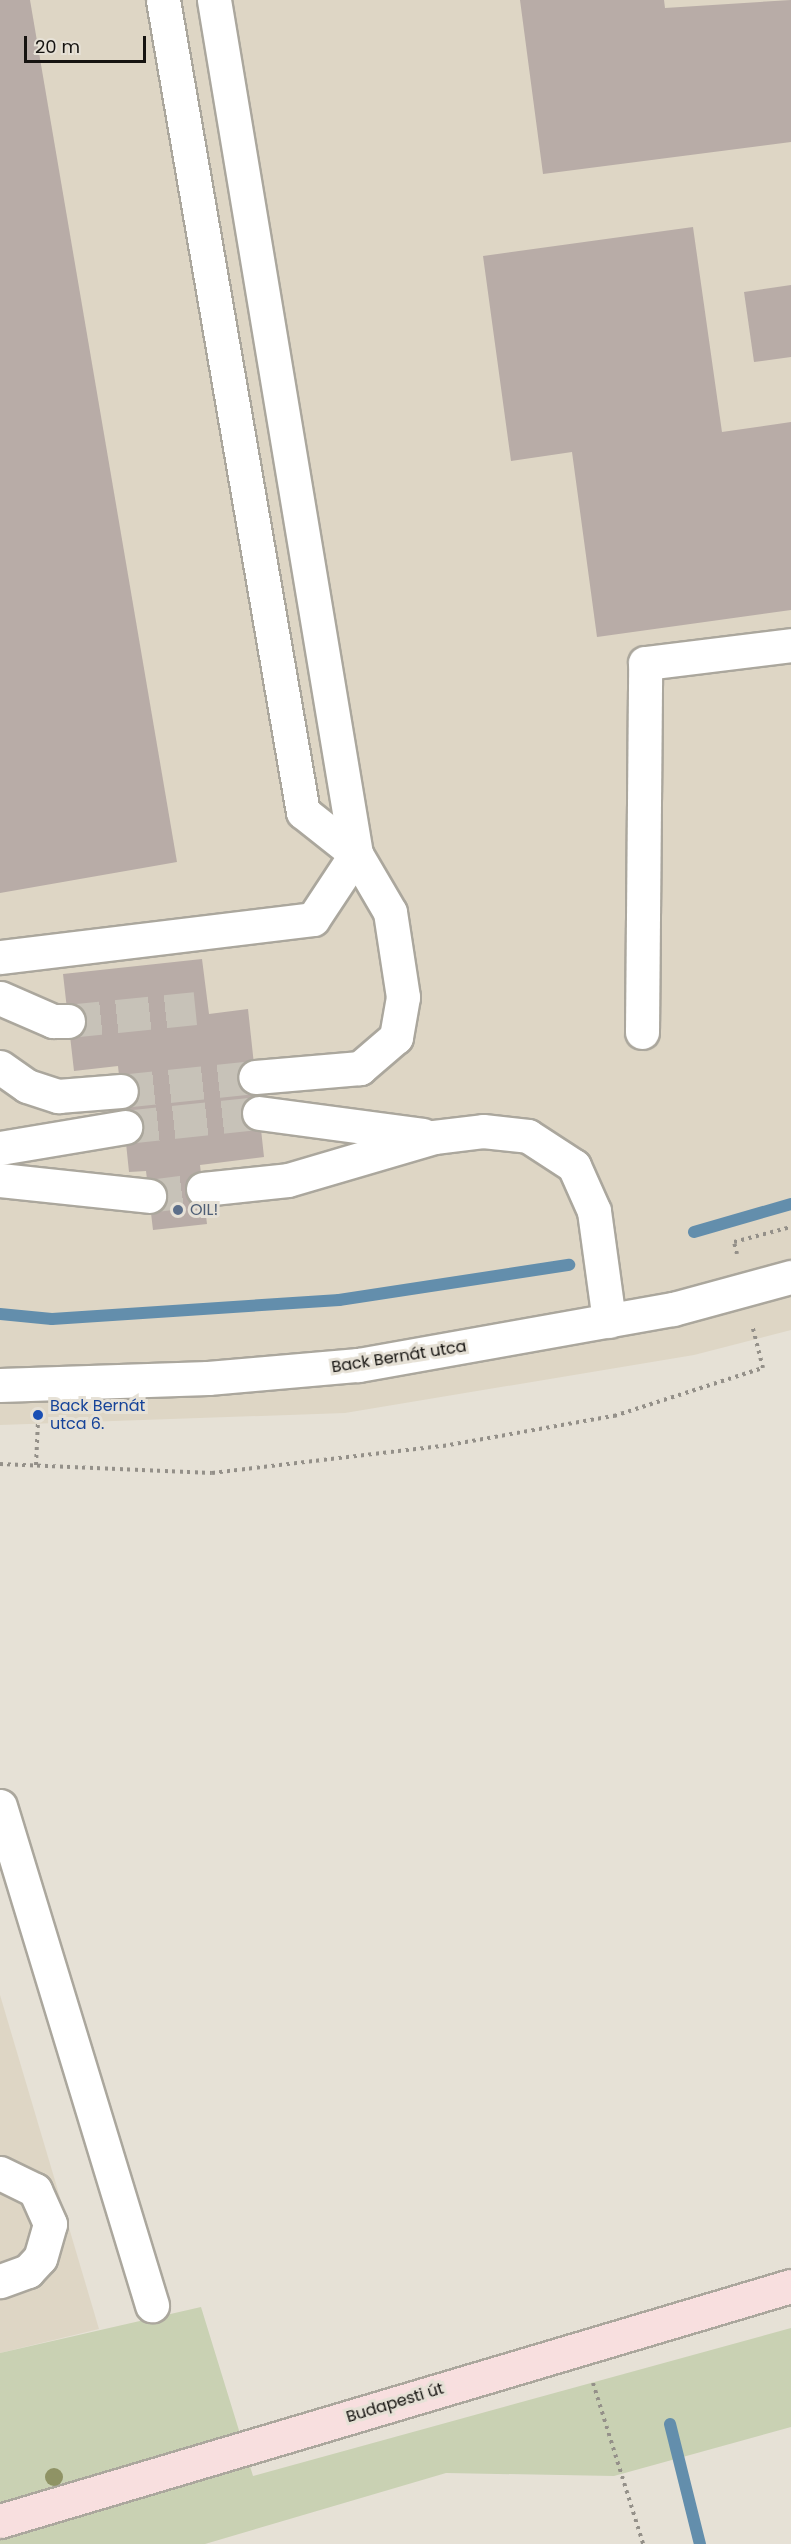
<!DOCTYPE html>
<meta charset="utf-8">
<style>
body{margin:0}
#map{position:relative;width:791px;height:2544px;overflow:hidden;background:#e6e1d6;font-family:Poppins,sans-serif}
div>[style]{position:absolute}
.built>*{inset:0;background:#ded6c5}
.green>*{inset:0;background:#c9d1b3}
.stream>*{height:12px;margin:-6px;padding:0 6px;transform-origin:6px;border-radius:6px;background:#638eac}
.building>*{inset:0;background:#b8aca7}
.minor-tunnel>*{height:33px;margin-top:-16.5px;transform-origin:0;background:repeating-linear-gradient(90deg,#c7c2b8 0 33px,transparent 0 49px)}
.path>*{height:4px;margin-top:-2px;transform-origin:0;background:repeating-linear-gradient(90deg,#949089 0 3px,transparent 0 7.5px)}
.roads{filter:drop-shadow(2px 0 #aba79d) drop-shadow(-2px 0 #aba79d) drop-shadow(0 2px #aba79d) drop-shadow(0 -2px #aba79d)}
.minor>*{height:33px;margin:-16.5px;padding:0 16.5px;transform-origin:16.5px;border-radius:16.5px;background:#fff}
.major>*{height:33px;margin:-16.5px;padding:0 16.5px;transform-origin:16.5px;border-radius:16.5px;background:#f8dfdf}
.trees>*{width:18px;height:18px;margin:-9px;border-radius:50%;background:#8f9365}
.dots>*{width:16px;height:16px;translate:-50% -50%;box-sizing:border-box;border:3px solid #e6e1d6;border-radius:50%}
span{translate:-50% -50%;white-space:nowrap;text-align:center;line-height:1.15;-webkit-text-stroke:6px #e6e1d6;paint-order:stroke}
.service-label{font-size:16px;color:#4e5e75}
.left{translate:0 -50%;text-align:left}
.street-label{font-size:16px;color:#161411}
.transit-label{font-size:16px;color:#164399}
.scale{position:absolute;left:24px;top:36px;width:122px;height:27px;box-sizing:border-box;border:3px solid #161411;border-top:0;padding-left:8px;font-size:18px;line-height:21px;white-space:nowrap;color:#161411;-webkit-text-stroke:4px #e6e1d6;paint-order:stroke}
</style>
<div id="map">
<div class="built">
<div style="clip-path:polygon(0 0,791px 0,791px 1330px,694px 1355px,345px 1413px,0 1425px)"></div>
<div style="clip-path:polygon(0 1995px,99px 2329px,0 2353px)"></div>
</div>
<div class="green">
<div style="clip-path:polygon(201px 2307px,253px 2476px,791px 2328px,791px 2427px,614px 2476px,446px 2473px,205px 2544px,0 2544px,0 2353px)"></div>
</div>
<div class="stream">
<div style="left:694px;top:1232px;width:101px;rotate:-16.1deg"></div>
<div style="left:0;top:1314px;width:52px;rotate:5.5deg"></div>
<div style="left:52px;top:1319px;width:288px;rotate:-3.8deg"></div>
<div style="left:339px;top:1300px;width:233px;rotate:-8.7deg"></div>
<div style="left:670px;top:2424px;width:124px;rotate:76deg"></div>
</div>
<div class="building">
<div style="clip-path:polygon(0 0,30px 0,177px 862px,0 893px)"></div>
<div style="clip-path:polygon(520px 0,664px 0,665px 8px,791px 0,791px 142px,543px 174px)"></div>
<div style="clip-path:polygon(693px 227px,722px 432px,791px 422px,791px 610px,597px 637px,572px 452px,511px 461px,483px 256px)"></div>
<div style="clip-path:polygon(791px 285px,791px 357px,754px 362px,744px 292px)"></div>
<div style="clip-path:polygon(202px 959px,209px 1014px,248px 1009px,264px 1157px,200px 1165px,207px 1224px,153px 1230px,146px 1171px,129px 1172px,118px 1066px,74px 1071px,63px 974px)"></div>
</div>
<div class="minor-tunnel">
<div style="left:68px;top:1021px;width:128px;rotate:-5.8deg"></div>
<div style="left:121px;top:1091px;width:135px;rotate:-6deg"></div>
<div style="left:125px;top:1127px;width:135px;rotate:-6deg"></div>
<div style="left:149px;top:1196px;width:54px;rotate:-7.4deg"></div>
</div>
<div class="path">
<div style="left:737px;top:1254px;width:12px;rotate:-104deg"></div>
<div style="left:734px;top:1242px;width:59px;rotate:-14.7deg"></div>
<div style="left:0;top:1464px;width:212px;rotate:2.4deg"></div>
<div style="left:212px;top:1473px;width:233px;rotate:-6.7deg"></div>
<div style="left:443px;top:1446px;width:174px;rotate:-10deg"></div>
<div style="left:614px;top:1416px;width:157px;rotate:-17.9deg"></div>
<div style="left:763px;top:1368px;width:44px;rotate:-104.3deg"></div>
<div style="left:36px;top:1465px;width:44px;rotate:-87.4deg"></div>
<div style="left:593px;top:2383px;width:169px;rotate:72.7deg"></div>
</div>
<div class="roads">
<div class="minor">
<div style="left:163px;top:0;width:824px;rotate:80.22deg"></div>
<div style="left:303px;top:812px;width:68px;rotate:38.4deg"></div>
<div style="left:356px;top:854px;width:67px;rotate:59.6deg"></div>
<div style="left:390px;top:912px;width:86px;rotate:81.3deg"></div>
<div style="left:403px;top:997px;width:41px;rotate:99.9deg"></div>
<div style="left:396px;top:1037px;width:48px;rotate:139.3deg"></div>
<div style="left:360px;top:1068px;width:105px;rotate:175.1deg"></div>
<div style="left:0;top:957px;width:315px;rotate:-6.9deg"></div>
<div style="left:313px;top:919px;width:78px;rotate:-56.5deg"></div>
<div style="left:356px;top:854px;width:866px;rotate:-99.44deg"></div>
<div style="left:0;top:998px;width:58px;rotate:23.5deg"></div>
<div style="left:53px;top:1021px;width:15px"></div>
<div style="left:642px;top:1032px;width:369px;rotate:-89.5deg"></div>
<div style="left:645px;top:663px;width:147px;rotate:-7deg"></div>
<div style="left:0;top:1067px;width:33px;rotate:35deg"></div>
<div style="left:27px;top:1086px;width:33px;rotate:18deg"></div>
<div style="left:58px;top:1096px;width:63px;rotate:-4.5deg"></div>
<div style="left:259px;top:1113px;width:165px;rotate:7.6deg"></div>
<div style="left:0;top:1148px;width:127px;rotate:-9.5deg"></div>
<div style="left:0;top:1180px;width:150px;rotate:6.1deg"></div>
<div style="left:203px;top:1189px;width:85px;rotate:-6deg"></div>
<div style="left:288px;top:1180px;width:152px;rotate:-16.4deg"></div>
<div style="left:434px;top:1137px;width:49px;rotate:-7deg"></div>
<div style="left:483px;top:1131px;width:45px;rotate:6.3deg"></div>
<div style="left:528px;top:1136px;width:55px;rotate:33.1deg"></div>
<div style="left:574px;top:1166px;width:49px;rotate:66deg"></div>
<div style="left:594px;top:1211px;width:111px;rotate:82.2deg"></div>
<div style="left:0;top:1385px;width:208px;rotate:-1.9deg"></div>
<div style="left:208px;top:1378px;width:151px;rotate:-5deg"></div>
<div style="left:358px;top:1365px;width:320px;rotate:-10.1deg"></div>
<div style="left:673px;top:1309px;width:122px;rotate:-15.2deg"></div>
<div style="left:0;top:1806px;width:522px;rotate:73.06deg"></div>
<div style="left:0;top:2173px;width:39px;rotate:26deg"></div>
<div style="left:35px;top:2190px;width:37px;rotate:66deg"></div>
<div style="left:50px;top:2224px;width:35px;rotate:106deg"></div>
<div style="left:40px;top:2258px;width:18px;rotate:133deg"></div>
<div style="left:28px;top:2271px;width:30px;rotate:160deg"></div>
</div>
<div class="major">
<div style="left:0;top:2521px;width:825px;rotate:-16.55deg"></div>
</div>
</div>
<div class="trees">
<div style="left:54px;top:2477px"></div>
</div>
<div class="dots">
<div style="left:178px;top:1210px;background:#5c6f8a"></div>
<div style="left:38px;top:1415px;background:#1a4fb4"></div>
</div>
<div class="service-label">
<span class="left" style="left:190px;top:1210px">OIL!</span>
</div>
<div class="street-label">
<span style="left:399px;top:1357px;rotate:-9deg">Back Bernát utca</span>
<span style="left:395px;top:2403px;rotate:-17deg">Budapesti út</span>
</div>
<div class="transit-label">
<span class="left" style="left:50px;top:1415px">Back Bernát<br>utca 6.</span>
</div>
<div class="scale">20 m</div>
</div>
